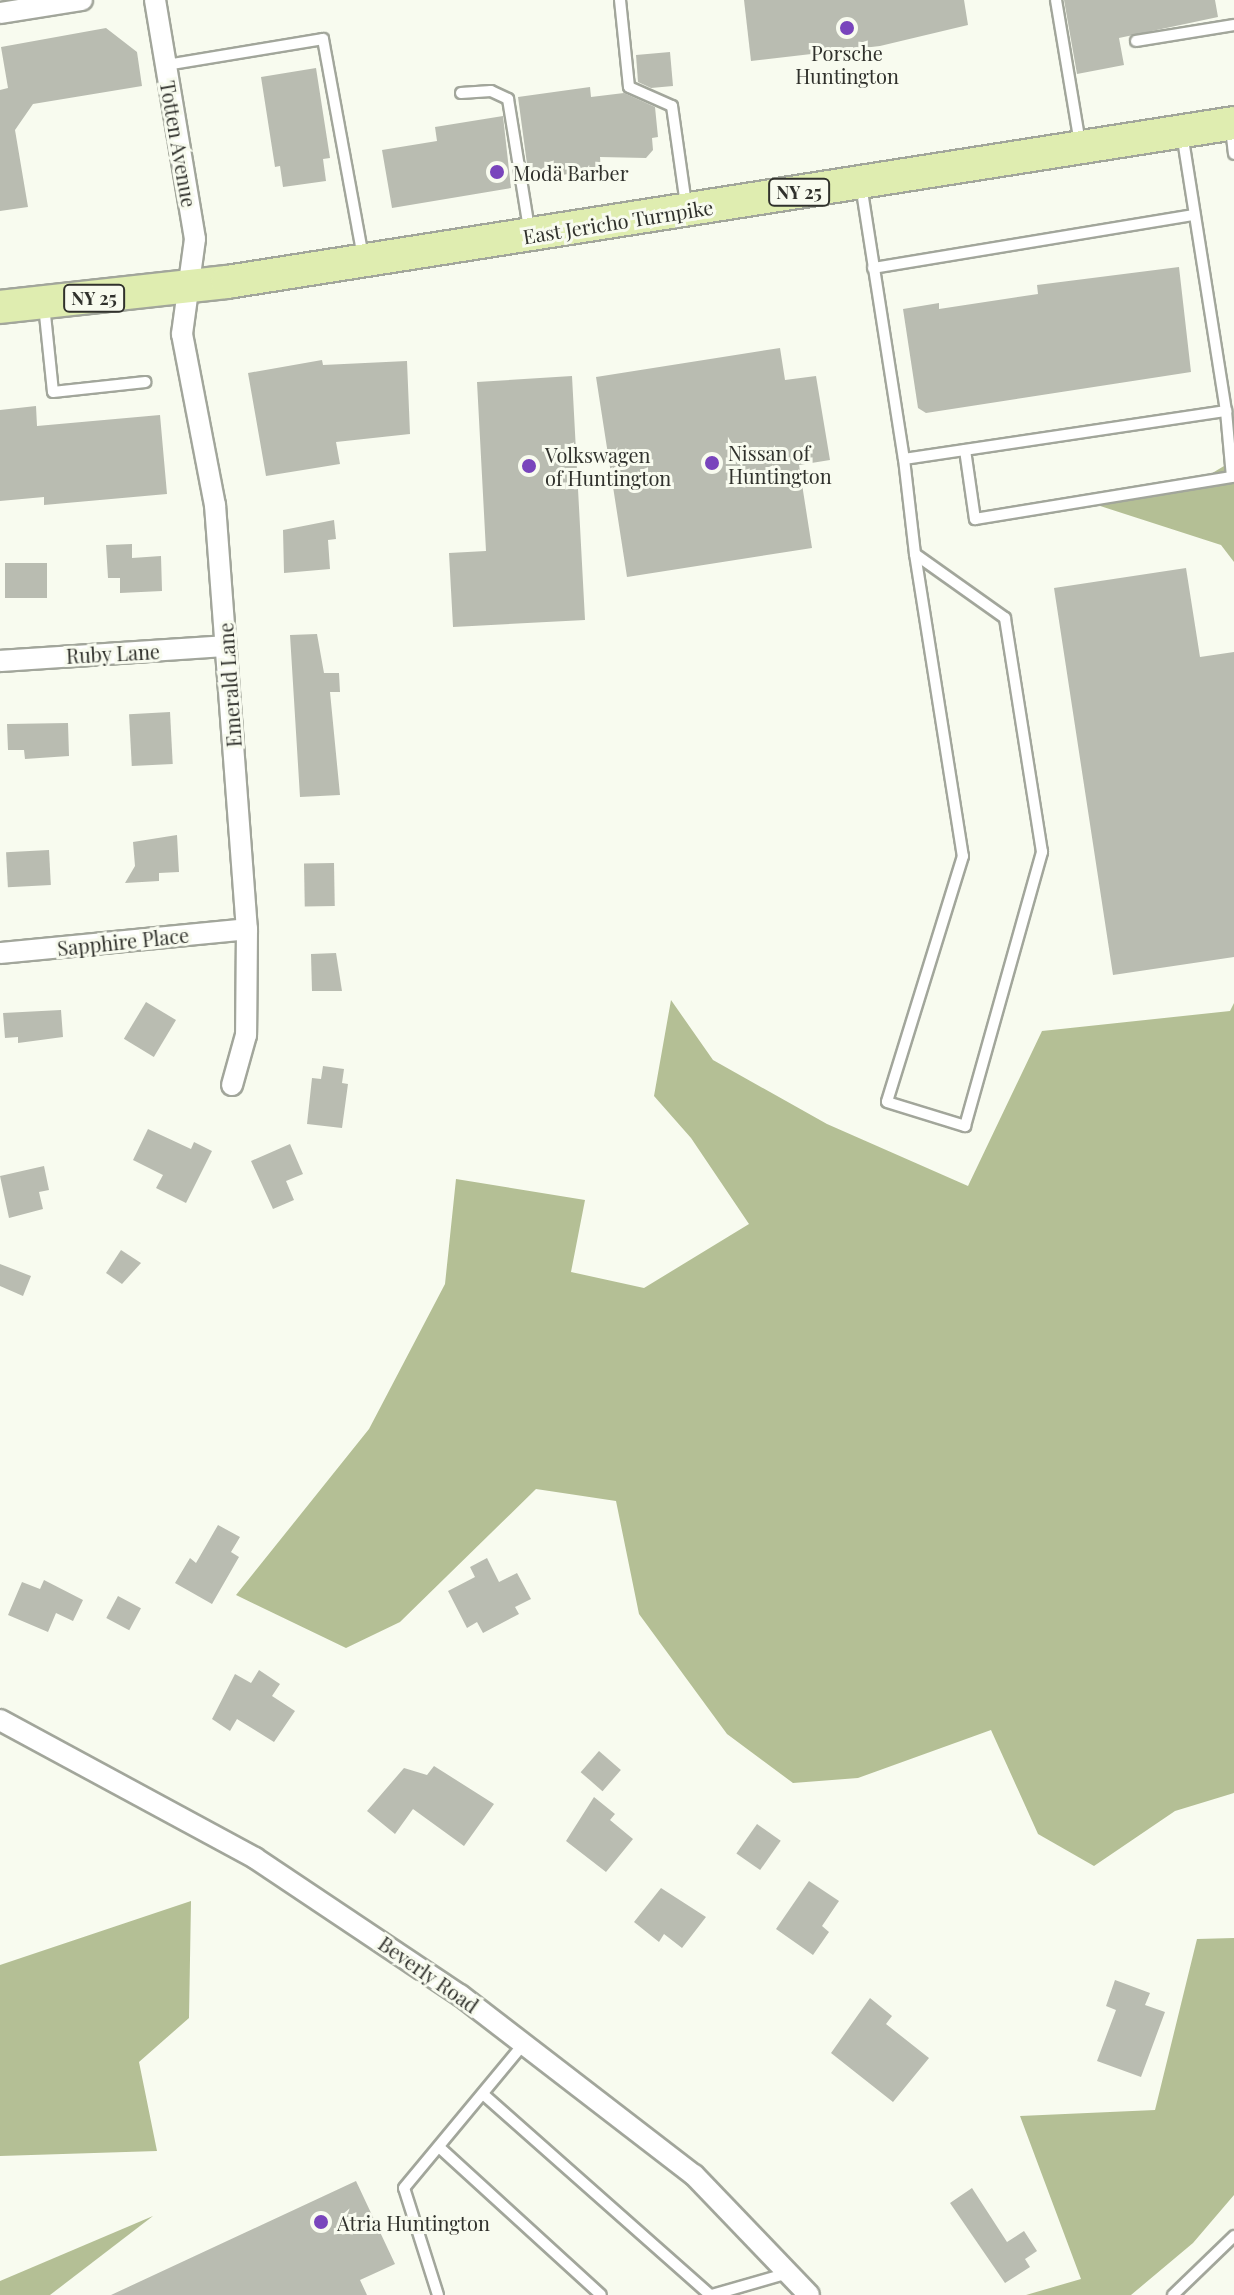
<!DOCTYPE html>
<meta charset="utf-8">
<style>
body{margin:0}
#map{position:relative;width:1234px;height:2295px;overflow:hidden;background:#f8fbef;font-family:"Playfair Display",serif}
div>[style]{position:absolute}
.forest>*{inset:0;background:#b4bf95}
.building>*{inset:0;background:#b9bcb1;transform-origin:0 0}
.roads{filter:drop-shadow(2px 0 #a2a69b) drop-shadow(-2px 0 #a2a69b) drop-shadow(0 2px #a2a69b) drop-shadow(0 -2px #a2a69b)}
.service>*{height:10px;margin:-5px;padding:0 5px;transform-origin:5px;border-radius:5px;background:#fff}
.minor>*{height:20px;margin:-10px;padding:0 10px;transform-origin:10px;border-radius:10px;background:#fff}
.primary>*{height:32px;margin:-16px;padding:0 16px;transform-origin:16px;border-radius:16px;background:#dfedb0}
.dots>*{width:22px;height:22px;translate:-50% -50%;box-sizing:border-box;border:4px solid #f8fbef;border-radius:50%}
span{translate:-50% -50%;white-space:nowrap;text-align:center;line-height:1.15;-webkit-text-stroke:6px #f8fbef;paint-order:stroke}
.shield-label span{padding:2px 6px;background:#f8fbef;border:2px solid;border-radius:6px;-webkit-text-stroke-width:0}
.shield-label{font-size:18px;color:#30312c;font-weight:700}
.poi-label{font-size:20px;color:#30312c}
.left{translate:0 -50%;text-align:left}
.street-label{font-size:20px;color:#30312c}
</style>
<div id="map">
<div class="forest">
<div style="clip-path:polygon(1234px 460px,1234px 562px,1221px 545px,1094px 504px,1199px 481px)"></div>
<div style="clip-path:polygon(671px 1000px,713px 1060px,827px 1124px,968px 1186px,1042px 1031px,1230px 1011px,1234px 1003px,1234px 1793px,1175px 1811px,1094px 1866px,1038px 1834px,991px 1730px,858px 1778px,793px 1783px,727px 1734px,639px 1614px,616px 1501px,536px 1489px,400px 1622px,346px 1648px,236px 1595px,369px 1429px,445px 1284px,456px 1179px,585px 1200px,571px 1272px,644px 1288px,749px 1224px,691px 1138px,654px 1096px)"></div>
<div style="clip-path:polygon(191px 1901px,189px 2018px,139px 2062px,157px 2151px,0 2156px,0 1965px)"></div>
<div style="clip-path:polygon(1234px 1938px,1234px 2195px,1193px 2243px,1131px 2295px,1026px 2295px,1081px 2279px,1020px 2116px,1155px 2110px,1197px 1939px)"></div>
<div style="clip-path:polygon(153px 2216px,50px 2295px,0 2295px,0 2281px)"></div>
</div>
<div class="building">
<div style="clip-path:polygon(744px 0,964px 0,968px 25px,880px 46px,751px 61px)"></div>
<div style="clip-path:polygon(1064px 0,1215px 0,1218px 17px,1119px 38px,1124px 65px,1077px 74px)"></div>
<div style="clip-path:polygon(106px 28px,137px 52px,142px 86px,33px 104px,15px 130px,28px 207px,0 211px,0 90px,8px 88px,1px 47px)"></div>
<div style="clip-path:polygon(670px 52px,673px 86px,651px 88px,638px 82px,636px 55px)"></div>
<div style="clip-path:polygon(316px 68px,330px 158px,323px 159px,326px 181px,283px 187px,280px 166px,275px 167px,261px 77px)"></div>
<div style="clip-path:polygon(590px 87px,591px 97px,624px 93px,655px 107px,658px 137px,652px 138px,653px 150px,646px 158px,600px 157px,601px 170px,529px 179px,518px 97px)"></div>
<div style="clip-path:polygon(503px 116px,511px 188px,392px 208px,382px 150px,437px 141px,435px 127px)"></div>
<div style="clip-path:polygon(1179px 267px,1191px 372px,926px 413px,918px 408px,903px 309px,939px 303px,939px 309px,1038px 294px,1037px 285px)"></div>
<div style="clip-path:polygon(780px 348px,785px 380px,816px 376px,830px 460px,799px 465px,812px 548px,627px 577px,596px 377px)"></div>
<div style="clip-path:polygon(322px 360px,323px 365px,407px 361px,410px 434px,336px 442px,340px 464px,266px 476px,248px 373px)"></div>
<div style="clip-path:polygon(572px 376px,585px 620px,453px 627px,449px 553px,486px 551px,477px 382px)"></div>
<div style="clip-path:polygon(36px 406px,37px 426px,160px 415px,167px 494px,44px 505px,44px 497px,0 501px,0 410px)"></div>
<div style="clip-path:polygon(334px 520px,336px 539px,328px 540px,330px 569px,284px 573px,283px 530px)"></div>
<div style="clip-path:polygon(132px 544px,132px 558px,161px 556px,162px 591px,120px 593px,120px 578px,108px 578px,106px 545px)"></div>
<div style="left:47px;top:563px;width:35px;height:42px;rotate:90deg"></div>
<div style="clip-path:polygon(1186px 568px,1200px 657px,1234px 652px,1234px 957px,1113px 975px,1054px 588px)"></div>
<div style="clip-path:polygon(317px 634px,324px 673px,339px 673px,340px 692px,330px 692px,340px 795px,300px 797px,290px 635px)"></div>
<div style="left:170px;top:712px;width:52px;height:41px;rotate:87deg"></div>
<div style="clip-path:polygon(68px 723px,69px 756px,25px 759px,24px 750px,8px 750px,7px 724px)"></div>
<div style="clip-path:polygon(177px 835px,179px 872px,159px 873px,159px 881px,125px 883px,135px 866px,133px 842px)"></div>
<div style="left:49px;top:850px;width:35px;height:43px;rotate:87deg"></div>
<div style="left:334px;top:863px;width:43px;height:30px;rotate:89deg"></div>
<div style="clip-path:polygon(336px 953px,342px 991px,312px 991px,311px 954px)"></div>
<div style="left:146px;top:1002px;width:35px;height:43px;rotate:31deg"></div>
<div style="clip-path:polygon(61px 1010px,63px 1037px,18px 1043px,18px 1037px,5px 1038px,3px 1013px)"></div>
<div style="clip-path:polygon(323px 1066px,344px 1069px,342px 1083px,348px 1084px,342px 1128px,307px 1124px,312px 1078px,321px 1079px)"></div>
<div style="clip-path:polygon(148px 1129px,191px 1149px,194px 1142px,212px 1151px,186px 1203px,156px 1188px,163px 1175px,133px 1160px)"></div>
<div style="clip-path:polygon(290px 1144px,303px 1174px,286px 1181px,294px 1200px,273px 1209px,251px 1161px)"></div>
<div style="clip-path:polygon(44px 1166px,49px 1190px,39px 1192px,43px 1209px,9px 1218px,0 1176px)"></div>
<div style="clip-path:polygon(121px 1250px,141px 1263px,122px 1284px,106px 1273px)"></div>
<div style="clip-path:polygon(0 1264px,31px 1276px,23px 1296px,0 1286px)"></div>
<div style="clip-path:polygon(218px 1525px,240px 1537px,231px 1552px,239px 1557px,212px 1604px,175px 1583px,190px 1558px,196px 1563px)"></div>
<div style="clip-path:polygon(487px 1558px,499px 1582px,517px 1573px,531px 1599px,515px 1607px,519px 1614px,483px 1633px,477px 1622px,467px 1628px,448px 1591px,475px 1577px,470px 1567px)"></div>
<div style="clip-path:polygon(44px 1580px,83px 1600px,73px 1621px,56px 1613px,48px 1632px,8px 1615px,22px 1582px,40px 1589px)"></div>
<div style="left:118px;top:1596px;width:26px;height:25px;rotate:28deg"></div>
<div style="clip-path:polygon(259px 1670px,280px 1684px,272px 1696px,295px 1711px,274px 1742px,237px 1719px,230px 1731px,212px 1719px,235px 1674px,251px 1683px)"></div>
<div style="left:599px;top:1751px;width:29px;height:28px;rotate:41deg"></div>
<div style="clip-path:polygon(434px 1766px,494px 1804px,464px 1846px,413px 1809px,395px 1834px,367px 1811px,404px 1768px,427px 1775px)"></div>
<div style="clip-path:polygon(594px 1797px,615px 1814px,610px 1820px,633px 1839px,606px 1872px,566px 1841px)"></div>
<div style="left:757px;top:1824px;width:29px;height:36px;rotate:35deg"></div>
<div style="clip-path:polygon(809px 1881px,839px 1901px,822px 1926px,829px 1932px,813px 1955px,776px 1929px)"></div>
<div style="clip-path:polygon(661px 1888px,706px 1917px,682px 1948px,664px 1934px,659px 1942px,634px 1922px)"></div>
<div style="clip-path:polygon(1115px 1980px,1150px 1993px,1145px 2005px,1165px 2012px,1141px 2077px,1097px 2061px,1116px 2010px,1106px 2006px)"></div>
<div style="clip-path:polygon(870px 1998px,892px 2016px,886px 2024px,929px 2058px,893px 2102px,831px 2053px)"></div>
<div style="clip-path:polygon(356px 2181px,395px 2264px,360px 2280px,367px 2295px,111px 2295px)"></div>
<div style="clip-path:polygon(972px 2188px,1007px 2242px,1024px 2231px,1037px 2251px,1025px 2259px,1030px 2267px,1005px 2283px,950px 2203px)"></div>
</div>
<div class="roads">
<div class="service">
<div style="left:620px;top:0;width:87px;rotate:84.1deg"></div>
<div style="left:629px;top:87px;width:47px;rotate:23.8deg"></div>
<div style="left:672px;top:106px;width:99px;rotate:81.9deg"></div>
<div style="left:1056px;top:0;width:146px;rotate:80.5deg"></div>
<div style="left:1136px;top:41px;width:99px;rotate:-9.3deg"></div>
<div style="left:166px;top:65px;width:159px;rotate:-9.4deg"></div>
<div style="left:323px;top:39px;width:221px;rotate:79.6deg"></div>
<div style="left:461px;top:93px;width:30px;rotate:-4deg"></div>
<div style="left:491px;top:91px;width:19px;rotate:25deg"></div>
<div style="left:508px;top:99px;width:132px;rotate:80.8deg"></div>
<div style="left:1231px;top:129px;width:25px;rotate:83deg"></div>
<div style="left:861px;top:185px;width:277px;rotate:81.1deg"></div>
<div style="left:904px;top:459px;width:326px;rotate:-8.5deg"></div>
<div style="left:1226px;top:411px;width:281px;rotate:-99deg"></div>
<div style="left:873px;top:268px;width:325px;rotate:-9.4deg"></div>
<div style="left:44px;top:305px;width:87px;rotate:84.1deg"></div>
<div style="left:53px;top:392px;width:93px;rotate:-6.2deg"></div>
<div style="left:965px;top:450px;width:70px;rotate:81.8deg"></div>
<div style="left:975px;top:519px;width:260px;rotate:-9.3deg"></div>
<div style="left:1232px;top:477px;width:66px;rotate:-95.2deg"></div>
<div style="left:904px;top:459px;width:96px;rotate:83.4deg"></div>
<div style="left:915px;top:554px;width:306px;rotate:81deg"></div>
<div style="left:963px;top:856px;width:257px;rotate:107.2deg"></div>
<div style="left:887px;top:1102px;width:82px;rotate:17.1deg"></div>
<div style="left:965px;top:1126px;width:285px;rotate:-74.3deg"></div>
<div style="left:1042px;top:852px;width:237px;rotate:-99deg"></div>
<div style="left:1005px;top:618px;width:110px;rotate:-144.6deg"></div>
<div style="left:483px;top:2094px;width:303px;rotate:41.5deg"></div>
<div style="left:439px;top:2147px;width:219px;rotate:42.4deg"></div>
<div style="left:438px;top:2295px;width:112px;rotate:-107.6deg"></div>
<div style="left:404px;top:2188px;width:190px;rotate:-50.3deg"></div>
<div style="left:712px;top:2295px;width:79px;rotate:-16.1deg"></div>
<div style="left:1173px;top:2295px;width:85px;rotate:-44deg"></div>
</div>
<div class="minor">
<div style="left:155px;top:0;width:242px;rotate:80.5deg"></div>
<div style="left:195px;top:239px;width:96px;rotate:97.8deg"></div>
<div style="left:182px;top:334px;width:174px;rotate:79.1deg"></div>
<div style="left:215px;top:505px;width:425px;rotate:85.7deg"></div>
<div style="left:247px;top:929px;width:106px;rotate:90.5deg"></div>
<div style="left:246px;top:1035px;width:52px;rotate:105.6deg"></div>
<div style="left:0;top:13px;width:83px;rotate:-9deg"></div>
<div style="left:0;top:661px;width:226px;rotate:-3.8deg"></div>
<div style="left:0;top:953px;width:248px;rotate:-5.5deg"></div>
<div style="left:0;top:1720px;width:290px;rotate:28.4deg"></div>
<div style="left:255px;top:1858px;width:247px;rotate:33.8deg"></div>
<div style="left:460px;top:1995px;width:295px;rotate:37.6deg"></div>
<div style="left:694px;top:2175px;width:166px;rotate:46.2deg"></div>
</div>
<div class="primary">
<div style="left:0;top:307px;width:228px;rotate:-6.3deg"></div>
<div style="left:227px;top:282px;width:1019px;rotate:-8.97deg"></div>
</div>
</div>
<div class="dots">
<div style="left:847px;top:28px;background:#7945bc"></div>
<div style="left:497px;top:172px;background:#7945bc"></div>
<div style="left:712px;top:463px;background:#7945bc"></div>
<div style="left:529px;top:466px;background:#7945bc"></div>
<div style="left:321px;top:2222px;background:#7945bc"></div>
</div>
<div class="shield-label">
<span style="left:799px;top:192px">NY 25</span>
<span style="left:94px;top:298px">NY 25</span>
</div>
<div class="poi-label">
<span style="left:847px;top:64px">Porsche<br>Huntington</span>
<span class="left" style="left:513px;top:172px">Modä Barber</span>
<span class="left" style="left:728px;top:464px">Nissan of<br>Huntington</span>
<span class="left" style="left:545px;top:466px">Volkswagen<br>of Huntington</span>
<span class="left" style="left:337px;top:2222px">Atria Huntington</span>
</div>
<div class="street-label">
<span style="left:179px;top:144px;rotate:80deg">Totten Avenue</span>
<span style="left:618px;top:221px;rotate:-9deg">East Jericho Turnpike</span>
<span style="left:113px;top:653px;rotate:-3deg">Ruby Lane</span>
<span style="left:229px;top:685px;rotate:-94deg">Emerald Lane</span>
<span style="left:123px;top:941px;rotate:-6deg">Sapphire Place</span>
<span style="left:429px;top:1974px;rotate:35deg">Beverly Road</span>
</div>
</div>
